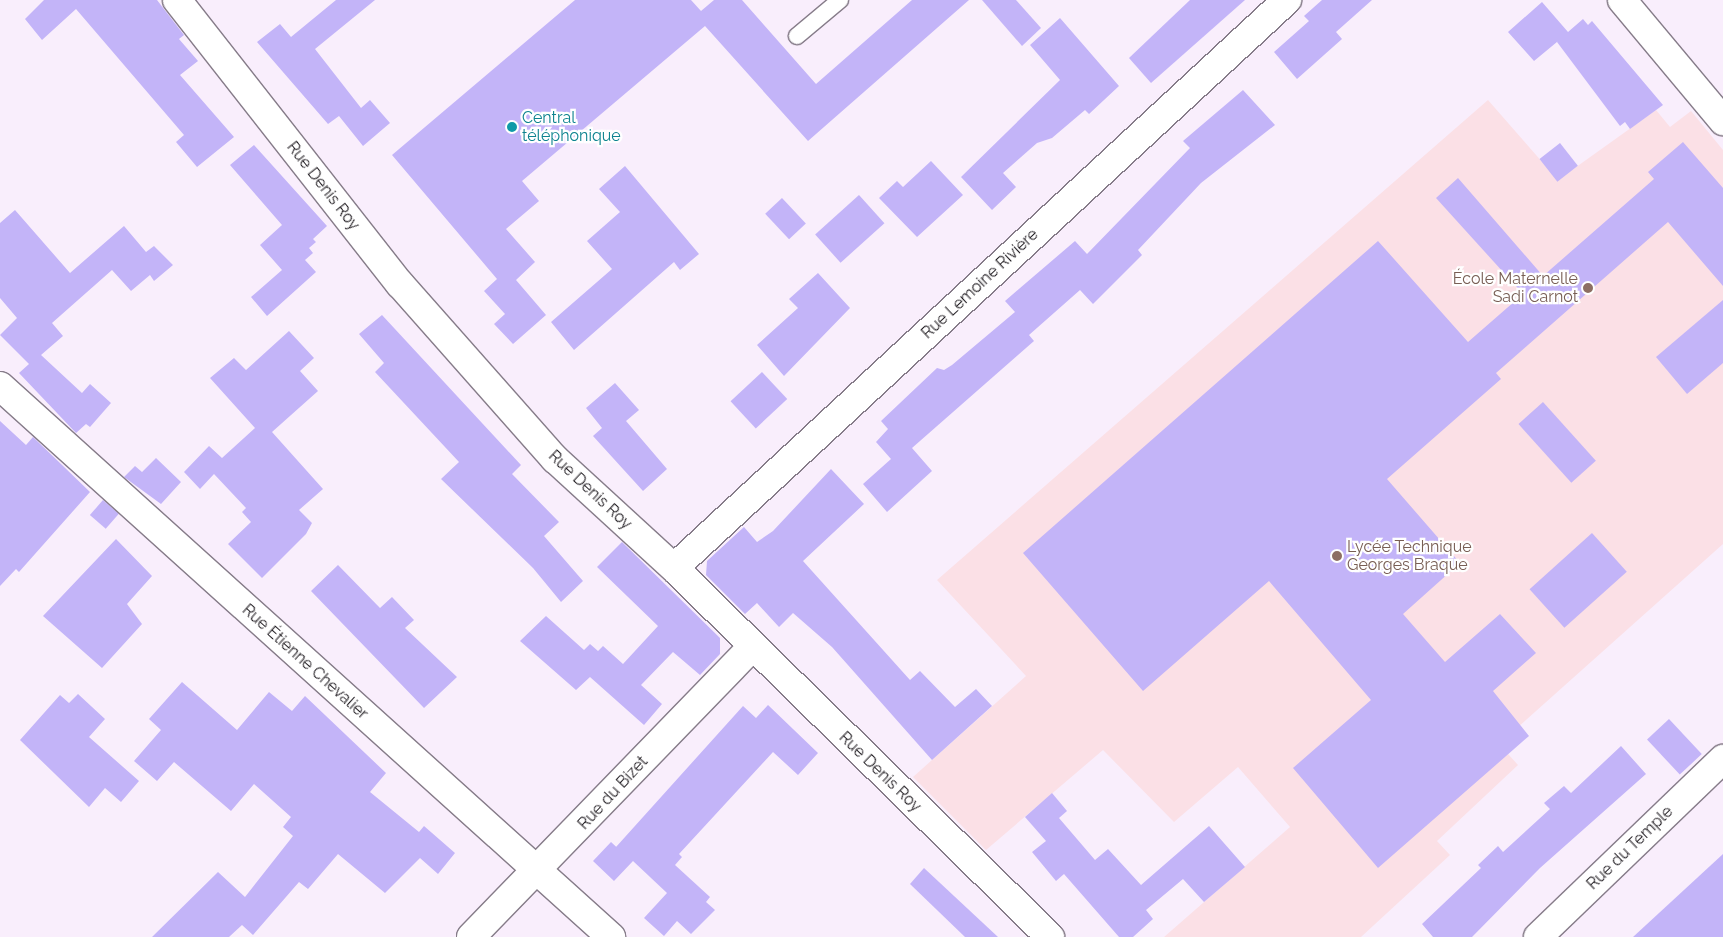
<!DOCTYPE html>
<meta charset="utf-8">
<style>
body{margin:0}
#map{position:relative;width:1723px;height:937px;overflow:hidden;background:#f9eefc;font-family:Raleway,sans-serif}
div>[style]{position:absolute}
.education>*{inset:0;background:#fbe0e6}
.building>*{inset:0;background:#c3b4f8;transform-origin:0 0}
.roads{filter:drop-shadow(1px 0 #867c89) drop-shadow(-1px 0 #867c89) drop-shadow(0 1px #867c89) drop-shadow(0 -1px #867c89)}
.service>*{height:16px;margin:-8px;padding:0 8px;transform-origin:8px;border-radius:8px;background:#fff}
.minor>*{height:28px;margin:-14px;padding:0 14px;transform-origin:14px;border-radius:14px;background:#fff}
.dots>*{width:14px;height:14px;translate:-50% -50%;box-sizing:border-box;border:2px solid #fff;border-radius:50%}
span{translate:-50% -50%;white-space:nowrap;text-align:center;line-height:1.15;-webkit-text-stroke:4.5px #fff;paint-order:stroke}
.culture-label{font-size:16px;color:#0d838f}
.left{translate:0 -50%;text-align:left}
.street-label{font-size:16px;color:#201c21}
.education-label{font-size:16px;color:#785e54}
.right{translate:-100% -50%;text-align:right}
</style>
<div id="map">
<div class="education">
<div style="clip-path:polygon(1488px 100px,1558px 180px,1656px 110px,1670px 127px,1691px 111px,1723px 150px,1723px 544px,1499px 744px,1518px 765px,1437px 841px,1450px 855px,1361px 937px,1164px 937px,1290px 827px,1238px 767px,1174px 822px,1103px 750px,986px 850px,913px 777px,1026px 676px,937px 580px)"></div>
</div>
<div class="building">
<div style="clip-path:polygon(44px 0,157px 0,184px 35px,179px 39px,198px 61px,180px 75px,234px 137px,197px 167px,176px 142px,184px 135px,76px 9px,42px 40px,25px 19px)"></div>
<div style="clip-path:polygon(336px 0,375px 0,315px 49px,361px 108px,370px 100px,390px 123px,363px 146px,339px 116px,328px 124px,257px 42px,280px 24px,291px 37px)"></div>
<div style="clip-path:polygon(575px 0,691px 0,701px 11px,714px 0,742px 0,816px 84px,912px 0,969px 0,808px 141px,705px 26px,522px 181px,539px 201px,506px 229px,535px 262px,516px 280px,546px 315px,513px 344px,494px 324px,505px 314px,484px 291px,497px 279px,392px 155px)"></div>
<div style="clip-path:polygon(982px 0,1016px 0,1041px 28px,1022px 46px)"></div>
<div style="clip-path:polygon(1190px 0,1245px 0,1151px 83px,1129px 58px)"></div>
<div style="clip-path:polygon(1322px 0,1372px 0,1336px 32px,1342px 39px,1297px 79px,1274px 52px,1309px 21px,1304px 16px)"></div>
<div style="clip-path:polygon(1542px 2px,1568px 32px,1583px 19px,1588px 25px,1592px 21px,1663px 105px,1630px 129px,1625px 122px,1620px 126px,1557px 42px,1563px 37px,1534px 61px,1508px 32px)"></div>
<div style="clip-path:polygon(1060px 18px,1119px 86px,1089px 114px,1085px 110px,1052px 138px,1037px 143px,1003px 173px,1016px 187px,992px 210px,961px 177px,1060px 80px,1030px 45px)"></div>
<div style="clip-path:polygon(1243px 90px,1275px 125px,1201px 183px,1138px 250px,1142px 255px,1093px 304px,1080px 290px,1029px 335px,1034px 341px,912px 448px,932px 471px,887px 512px,863px 484px,891px 459px,876px 442px,888px 429px,881px 421px,937px 368px,944px 370px,952px 365px,1015px 312px,1005px 301px,1075px 241px,1087px 254px,1190px 148px,1183px 141px)"></div>
<div style="clip-path:polygon(1683px 142px,1723px 188px,1723px 286px,1668px 222px,1496px 373px,1501px 379px,1387px 479px,1460px 563px,1403px 614px,1445px 662px,1500px 614px,1536px 653px,1493px 691px,1529px 736px,1378px 868px,1293px 768px,1371px 700px,1269px 581px,1143px 691px,1023px 553px,1378px 241px,1468px 342px,1523px 294px,1436px 198px,1458px 178px,1543px 276px,1654px 179px,1648px 172px)"></div>
<div style="left:1560px;top:143px;width:29px;height:26px;rotate:52deg"></div>
<div style="clip-path:polygon(254px 145px,327px 226px,313px 239px,316px 242px,309px 248px,313px 253px,305px 260px,316px 272px,267px 316px,251px 297px,282px 270px,260px 245px,282px 225px,230px 165px)"></div>
<div style="clip-path:polygon(931px 161px,963px 195px,917px 237px,879px 198px,897px 181px,903px 187px)"></div>
<div style="clip-path:polygon(625px 166px,699px 254px,680px 270px,674px 262px,574px 350px,551px 322px,612px 269px,587px 241px,620px 212px,599px 189px)"></div>
<div style="left:859px;top:195px;width:38px;height:59px;rotate:48deg"></div>
<div style="left:782px;top:198px;width:35px;height:23px;rotate:47deg"></div>
<div style="clip-path:polygon(15px 210px,70px 273px,124px 226px,146px 252px,154px 246px,173px 265px,154px 281px,150px 275px,131px 291px,112px 270px,52px 323px,63px 336px,41px 355px,82px 393px,90px 384px,111px 403px,90px 427px,86px 424px,76px 433px,19px 373px,29px 364px,0 335px,17px 318px,0 298px,0 223px)"></div>
<div style="clip-path:polygon(818px 273px,850px 308px,784px 376px,757px 345px,798px 308px,789px 299px)"></div>
<div style="clip-path:polygon(1723px 300px,1723px 363px,1687px 394px,1656px 357px)"></div>
<div style="clip-path:polygon(382px 315px,521px 465px,512px 474px,559px 522px,544px 536px,583px 581px,561px 602px,533px 568px,441px 479px,459px 462px,375px 372px,384px 363px,359px 334px)"></div>
<div style="clip-path:polygon(289px 331px,314px 358px,300px 371px,318px 391px,272px 432px,323px 489px,299px 510px,312px 523px,306px 534px,262px 578px,228px 544px,251px 522px,242px 512px,246px 508px,214px 474px,200px 489px,184px 472px,209px 446px,222px 458px,255px 428px,210px 378px,234px 358px,246px 370px)"></div>
<div style="left:762px;top:372px;width:37px;height:43px;rotate:47deg"></div>
<div style="clip-path:polygon(615px 383px,639px 410px,626px 421px,667px 469px,643px 491px,593px 436px,602px 428px,586px 408px)"></div>
<div style="left:1543px;top:402px;width:79px;height:33px;rotate:48deg"></div>
<div style="clip-path:polygon(0 421px,26px 445px,33px 437px,90px 492px,19px 572px,16px 569px,0 586px)"></div>
<div style="clip-path:polygon(156px 458px,181px 482px,161px 504px,124px 477px,135px 466px,142px 472px)"></div>
<div style="clip-path:polygon(831px 469px,864px 504px,803px 561px,910px 680px,920px 671px,955px 707px,976px 689px,992px 706px,932px 760px,832px 647px,793px 613px,779px 627px,757px 603px,745px 614px,706px 575px,707px 561px,744px 527px,757px 542px,773px 531px)"></div>
<div style="left:103px;top:500px;width:21px;height:20px;rotate:41deg"></div>
<div style="left:1592px;top:533px;width:52px;height:84px;rotate:48deg"></div>
<div style="clip-path:polygon(116px 539px,152px 576px,127px 604px,142px 624px,102px 668px,43px 616px)"></div>
<div style="clip-path:polygon(622px 542px,720px 638px,720px 654px,700px 675px,673px 652px,641px 685px,662px 704px,644px 725px,590px 677px,576px 690px,520px 641px,546px 616px,584px 650px,590px 644px,598px 651px,603px 646px,623px 664px,658px 626px,597px 567px)"></div>
<div style="clip-path:polygon(338px 565px,380px 608px,392px 597px,414px 620px,405px 628px,457px 677px,424px 708px,311px 591px)"></div>
<div style="clip-path:polygon(182px 682px,237px 730px,269px 692px,292px 711px,305px 696px,386px 773px,370px 792px,419px 832px,424px 826px,455px 853px,438px 874px,420px 858px,385px 893px,338px 854px,308px 889px,299px 882px,253px 935px,242px 925px,229px 937px,152px 937px,218px 872px,245px 897px,293px 836px,283px 827px,291px 817px,254px 784px,231px 811px,174px 762px,157px 781px,134px 761px,161px 730px,149px 719px)"></div>
<div style="clip-path:polygon(78px 694px,105px 719px,89px 737px,139px 781px,121px 802px,105px 788px,89px 807px,20px 740px,60px 695px,69px 703px)"></div>
<div style="clip-path:polygon(768px 705px,818px 753px,798px 775px,773px 752px,679px 854px,682px 857px,675px 865px,710px 897px,706px 902px,715px 910px,691px 934px,677px 921px,664px 936px,644px 918px,667px 893px,633px 861px,614px 881px,593px 861px,611px 842px,625px 855px,616px 847px,743px 706px,756px 718px)"></div>
<div style="left:1669px;top:719px;width:48px;height:30px;rotate:47deg"></div>
<div style="clip-path:polygon(1621px 746px,1646px 774px,1540px 868px,1472px 937px,1433px 937px,1422px 924px,1481px 868px,1478px 865px,1498px 846px,1503px 852px,1550px 809px,1544px 803px,1564px 786px,1571px 793px)"></div>
<div style="clip-path:polygon(1052px 793px,1067px 811px,1059px 818px,1095px 860px,1108px 849px,1141px 885px,1209px 826px,1245px 867px,1204px 902px,1183px 879px,1146px 910px,1153px 919px,1133px 937px,1119px 937px,1064px 874px,1056px 881px,1032px 852px,1046px 841px,1025px 817px)"></div>
<div style="clip-path:polygon(1723px 854px,1723px 937px,1633px 937px)"></div>
<div style="clip-path:polygon(924px 868px,998px 937px,965px 937px,910px 884px)"></div>
</div>
<div class="roads">
<div class="service">
<div style="left:797px;top:36px;width:56px;rotate:-39.9deg"></div>
</div>
<div class="minor">
<div style="left:177px;top:0;width:361px;rotate:51.9deg"></div>
<div style="left:400px;top:284px;width:234px;rotate:48.5deg"></div>
<div style="left:555px;top:459px;width:161px;rotate:42.5deg"></div>
<div style="left:674px;top:568px;width:527px;rotate:44.46deg"></div>
<div style="left:1622px;top:0;width:158px;rotate:50.1deg"></div>
<div style="left:0;top:386px;width:823px;rotate:42.04deg"></div>
<div style="left:674px;top:568px;width:836px;rotate:-42.82deg"></div>
<div style="left:471px;top:937px;width:404px;rotate:-45.9deg"></div>
<div style="left:1538px;top:937px;width:257px;rotate:-43.9deg"></div>
</div>
</div>
<div class="dots">
<div style="left:512px;top:127px;background:#0f9aa8"></div>
<div style="left:1588px;top:288px;background:#8d6e63"></div>
<div style="left:1337px;top:556px;background:#8d6e63"></div>
</div>
<div class="culture-label">
<span class="left" style="left:522px;top:127px">Central<br>téléphonique</span>
</div>
<div class="street-label">
<span style="left:323px;top:186px;rotate:52deg">Rue Denis Roy</span>
<span style="left:980px;top:284px;rotate:-43deg">Rue Lemoine Rivière</span>
<span style="left:590px;top:490px;rotate:43deg">Rue Denis Roy</span>
<span style="left:305px;top:662px;rotate:42deg">Rue Étienne Chevalier</span>
<span style="left:880px;top:772px;rotate:44deg">Rue Denis Roy</span>
<span style="left:613px;top:793px;rotate:-47deg">Rue du Bizet</span>
<span style="left:1630px;top:848px;rotate:-44deg">Rue du Temple</span>
</div>
<div class="education-label">
<span class="right" style="left:1578px;top:288px">École Maternelle<br>Sadi Carnot</span>
<span class="left" style="left:1347px;top:556px">Lycée Technique<br>Georges Braque</span>
</div>
</div>
